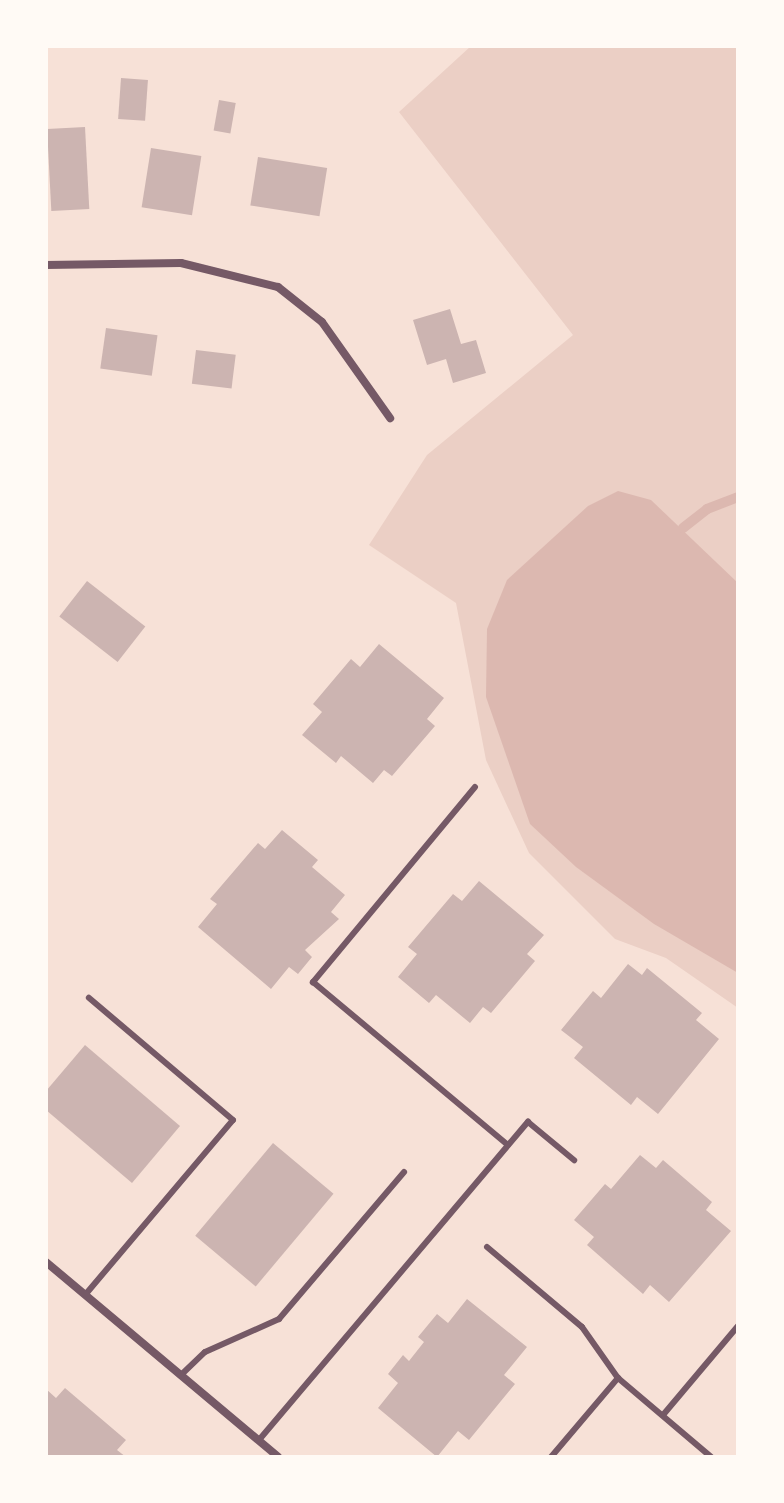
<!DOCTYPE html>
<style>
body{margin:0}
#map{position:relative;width:784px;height:1503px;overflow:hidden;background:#f7e1d7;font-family:Spectral,serif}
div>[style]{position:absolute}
.green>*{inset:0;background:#ebcfc5}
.water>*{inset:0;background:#dcb8b0}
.stream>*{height:10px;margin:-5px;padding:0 5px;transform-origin:5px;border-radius:5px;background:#dcb8b0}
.building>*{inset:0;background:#ccb4b1;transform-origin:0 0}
.service>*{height:6px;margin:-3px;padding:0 3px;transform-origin:3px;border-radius:3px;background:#755966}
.minor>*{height:8px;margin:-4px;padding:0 4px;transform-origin:4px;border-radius:4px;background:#755966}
span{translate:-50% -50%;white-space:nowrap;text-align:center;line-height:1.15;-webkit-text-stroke:7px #fffaf5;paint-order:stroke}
.frame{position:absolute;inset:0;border:48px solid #fffaf5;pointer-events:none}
</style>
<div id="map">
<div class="green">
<div style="clip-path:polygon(471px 46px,738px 46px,738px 1008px,666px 958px,615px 939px,529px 853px,486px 760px,456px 603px,369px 545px,427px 455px,573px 335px,399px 112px)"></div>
</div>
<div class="water">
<div style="clip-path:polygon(618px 491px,651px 500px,738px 583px,738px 973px,654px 924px,576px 867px,530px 824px,486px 697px,487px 629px,507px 580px,588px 506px)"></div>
</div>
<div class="stream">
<div style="left:683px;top:528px;width:31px;rotate:-38deg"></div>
<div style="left:707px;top:509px;width:33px;rotate:-21deg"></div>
</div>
<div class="building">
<div style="left:121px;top:78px;width:27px;height:41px;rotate:4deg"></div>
<div style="left:219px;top:100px;width:17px;height:31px;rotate:10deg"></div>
<div style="left:85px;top:127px;width:82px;height:38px;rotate:87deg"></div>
<div style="left:151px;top:148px;width:51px;height:60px;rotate:9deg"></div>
<div style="left:258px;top:157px;width:70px;height:49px;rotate:9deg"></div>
<div style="clip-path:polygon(450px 309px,461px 344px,476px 340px,486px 373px,453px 383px,446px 359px,427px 365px,413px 320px)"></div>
<div style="left:106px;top:328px;width:52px;height:41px;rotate:8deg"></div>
<div style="left:196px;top:350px;width:40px;height:34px;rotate:7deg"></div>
<div style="left:87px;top:581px;width:74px;height:45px;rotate:38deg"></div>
<div style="clip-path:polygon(379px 644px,444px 698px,427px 719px,435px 726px,392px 776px,384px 770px,373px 783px,341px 756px,336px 763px,302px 735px,322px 712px,313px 704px,351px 659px,360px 667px)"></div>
<div style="clip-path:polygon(282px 830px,318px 860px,312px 867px,345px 895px,331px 912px,339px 919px,305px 950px,312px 957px,298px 974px,289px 967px,271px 989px,198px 927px,217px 904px,210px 899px,258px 843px,265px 849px)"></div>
<div style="clip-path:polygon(479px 881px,544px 935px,527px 954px,535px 961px,491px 1013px,483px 1007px,470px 1023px,436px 995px,429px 1003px,398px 977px,417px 954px,408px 947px,453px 894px,462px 901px)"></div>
<div style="clip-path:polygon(628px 964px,642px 975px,647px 968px,702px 1013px,696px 1020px,719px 1039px,658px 1114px,637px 1097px,631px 1105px,574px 1058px,583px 1047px,561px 1030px,593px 991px,601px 998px)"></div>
<div style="clip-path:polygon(85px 1045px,180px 1126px,132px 1183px,46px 1110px,46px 1091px)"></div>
<div style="left:273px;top:1143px;width:79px;height:121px;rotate:40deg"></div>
<div style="clip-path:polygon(640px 1155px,656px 1168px,663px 1160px,712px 1202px,706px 1210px,731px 1231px,669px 1302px,650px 1285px,643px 1294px,587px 1245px,594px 1237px,574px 1220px,605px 1184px,611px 1189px)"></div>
<div style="clip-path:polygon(467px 1299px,527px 1347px,504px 1375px,515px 1384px,469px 1440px,458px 1431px,437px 1457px,378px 1408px,398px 1383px,388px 1374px,403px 1355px,409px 1361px,424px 1342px,418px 1337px,437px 1314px,448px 1323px)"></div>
<div style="clip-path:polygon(65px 1388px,126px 1440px,117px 1450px,126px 1457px,46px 1457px,46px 1389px,56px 1398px)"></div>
</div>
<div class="service">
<div style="left:475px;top:787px;width:254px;rotate:129.7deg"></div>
<div style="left:313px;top:982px;width:254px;rotate:39.9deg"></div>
<div style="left:487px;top:1247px;width:124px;rotate:40.1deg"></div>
<div style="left:582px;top:1327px;width:62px;rotate:54.8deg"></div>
<div style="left:85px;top:1295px;width:229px;rotate:-49.8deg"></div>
<div style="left:233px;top:1120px;width:189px;rotate:-139.7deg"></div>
<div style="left:181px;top:1375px;width:33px;rotate:-44deg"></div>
<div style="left:205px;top:1352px;width:81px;rotate:-24deg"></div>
<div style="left:279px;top:1319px;width:193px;rotate:-49.6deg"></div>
<div style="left:663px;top:1415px;width:116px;rotate:-49.9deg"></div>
<div style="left:259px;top:1440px;width:417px;rotate:-49.8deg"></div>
<div style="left:528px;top:1122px;width:60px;rotate:39.6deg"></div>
<div style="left:551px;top:1457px;width:104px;rotate:-49.7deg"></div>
<div style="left:618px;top:1378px;width:122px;rotate:40.3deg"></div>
</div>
<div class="minor">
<div style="left:46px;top:265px;width:135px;rotate:-0.8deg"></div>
<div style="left:181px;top:263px;width:100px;rotate:13.9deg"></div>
<div style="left:278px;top:287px;width:56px;rotate:38.5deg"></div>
<div style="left:322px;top:322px;width:118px;rotate:54.7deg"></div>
<div style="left:46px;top:1262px;width:303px;rotate:40deg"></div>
</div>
<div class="frame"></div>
</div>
